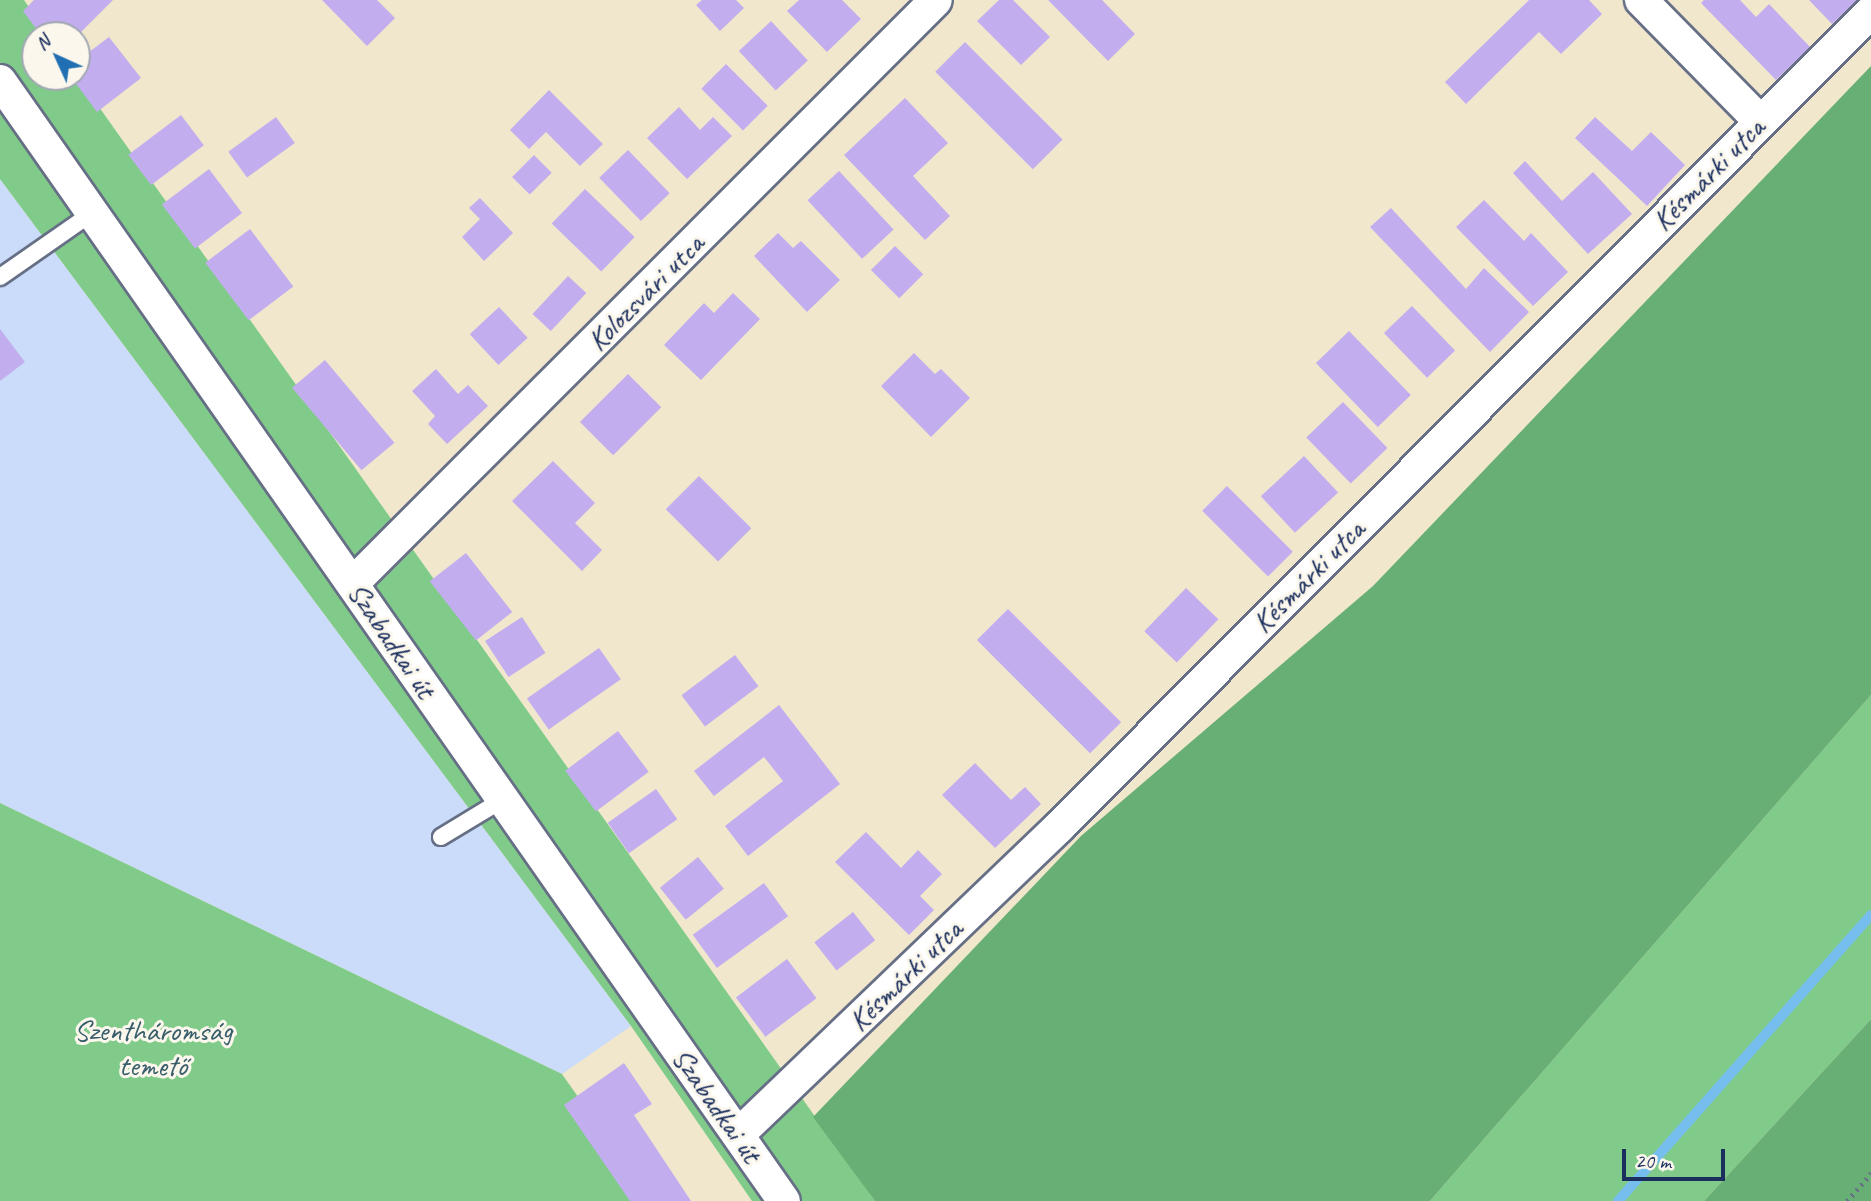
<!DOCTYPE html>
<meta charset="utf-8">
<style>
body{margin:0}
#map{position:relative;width:1871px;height:1201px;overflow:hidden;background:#f1e7cd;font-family:Caveat,sans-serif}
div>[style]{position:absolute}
.built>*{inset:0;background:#cadcf9}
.green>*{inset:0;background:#80cb89}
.forest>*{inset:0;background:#68af75}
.stream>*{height:10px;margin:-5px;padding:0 5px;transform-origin:5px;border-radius:5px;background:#75beee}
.building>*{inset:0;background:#c2aeef;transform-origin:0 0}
.path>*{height:4.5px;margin-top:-2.25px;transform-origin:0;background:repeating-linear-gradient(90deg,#666f85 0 2px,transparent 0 7px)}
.roads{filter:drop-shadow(2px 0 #666f85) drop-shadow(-2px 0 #666f85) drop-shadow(0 2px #666f85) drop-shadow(0 -2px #666f85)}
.lane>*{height:16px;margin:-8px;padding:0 8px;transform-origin:8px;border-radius:8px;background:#fff}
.street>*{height:32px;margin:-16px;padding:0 16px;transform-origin:16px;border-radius:16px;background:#fff}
span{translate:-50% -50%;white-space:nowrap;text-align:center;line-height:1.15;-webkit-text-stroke:6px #fbf7ec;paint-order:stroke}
.street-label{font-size:30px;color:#1b2f5e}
.park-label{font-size:30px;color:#395e6b}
.north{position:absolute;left:21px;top:21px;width:70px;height:70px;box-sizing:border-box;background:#fbf7ec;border:2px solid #a1a7b3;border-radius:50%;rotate:315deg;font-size:19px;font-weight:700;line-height:28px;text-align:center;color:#1b2f5e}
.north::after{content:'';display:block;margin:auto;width:24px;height:32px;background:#1f6fb2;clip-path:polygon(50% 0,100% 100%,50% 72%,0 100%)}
.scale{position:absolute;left:1622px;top:1149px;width:103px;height:32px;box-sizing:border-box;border:4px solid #1b2f5e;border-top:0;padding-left:9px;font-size:21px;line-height:24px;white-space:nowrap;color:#1b2f5e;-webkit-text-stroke:5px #fbf7ec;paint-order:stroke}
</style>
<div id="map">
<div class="built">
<div style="clip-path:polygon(0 179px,631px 1026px,562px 1074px,0 803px)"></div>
</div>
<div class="green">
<div style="clip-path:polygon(0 0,24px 0,48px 35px,35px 35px,35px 77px,77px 76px,875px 1201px,752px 1201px,631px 1026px,0 179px)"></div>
<div style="clip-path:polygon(1871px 695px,1871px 1019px,1704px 1201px,1430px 1201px)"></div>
<div style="clip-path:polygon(0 803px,562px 1074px,651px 1201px,0 1201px)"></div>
</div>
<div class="forest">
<div style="clip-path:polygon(1871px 66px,1871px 695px,1430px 1201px,875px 1201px,813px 1117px,1081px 836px,1373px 586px)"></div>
<div style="clip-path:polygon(1871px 1019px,1871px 1201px,1704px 1201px)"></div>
</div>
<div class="stream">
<div style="left:1618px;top:1201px;width:382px;rotate:-48.5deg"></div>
</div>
<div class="building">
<div style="clip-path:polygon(34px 0,113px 0,78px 35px,41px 35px,23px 11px)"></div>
<div style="clip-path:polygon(322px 0,377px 0,395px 18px,367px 46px)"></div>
<div style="clip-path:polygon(702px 0,736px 0,744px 8px,720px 31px,696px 5px)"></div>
<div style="clip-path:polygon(799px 0,842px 0,861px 19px,827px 52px,787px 11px)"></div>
<div style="clip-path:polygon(999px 0,1013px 0,1050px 37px,1021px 65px,977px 21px)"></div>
<div style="clip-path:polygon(1048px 0,1102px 0,1135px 34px,1108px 61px)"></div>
<div style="clip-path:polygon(1529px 0,1589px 0,1602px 14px,1561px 54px,1539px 32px,1466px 104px,1445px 82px)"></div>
<div style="clip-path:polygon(1704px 0,1740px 0,1756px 17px,1769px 4px,1810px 47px,1776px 80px,1701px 3px)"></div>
<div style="clip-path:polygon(1809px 0,1857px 0,1832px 24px)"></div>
<div style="left:771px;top:21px;width:54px;height:44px;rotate:47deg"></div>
<div style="clip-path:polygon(109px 37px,141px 78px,97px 112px,71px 77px,77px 77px,77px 61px)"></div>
<div style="left:965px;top:42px;width:138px;height:42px;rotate:45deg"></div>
<div style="left:726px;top:64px;width:59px;height:35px;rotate:45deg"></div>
<div style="clip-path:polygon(549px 90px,603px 144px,580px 166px,546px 132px,529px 149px,510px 130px)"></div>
<div style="clip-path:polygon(905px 98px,948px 143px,913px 176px,950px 216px,925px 240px,844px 155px)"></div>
<div style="clip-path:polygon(679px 107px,700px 130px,713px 117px,732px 136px,687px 179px,647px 138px)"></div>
<div style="left:181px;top:115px;width:38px;height:66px;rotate:53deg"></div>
<div style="left:276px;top:117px;width:32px;height:59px;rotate:54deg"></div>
<div style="clip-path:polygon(1595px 117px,1632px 151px,1651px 132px,1685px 165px,1647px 206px,1575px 138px)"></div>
<div style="left:628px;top:150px;width:60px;height:40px;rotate:46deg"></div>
<div style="left:534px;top:155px;width:25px;height:31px;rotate:45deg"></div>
<div style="clip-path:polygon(1525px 161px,1562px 201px,1593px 172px,1632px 214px,1588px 254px,1513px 173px)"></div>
<div style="left:209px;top:169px;width:55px;height:59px;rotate:53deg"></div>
<div style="left:839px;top:171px;width:80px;height:43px;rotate:47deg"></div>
<div style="left:585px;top:189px;width:69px;height:48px;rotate:44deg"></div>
<div style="clip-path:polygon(480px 198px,513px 233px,484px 261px,462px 237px,480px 219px,469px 208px)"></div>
<div style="clip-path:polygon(1484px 200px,1524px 241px,1531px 233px,1568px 272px,1533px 306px,1456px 227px)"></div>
<div style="clip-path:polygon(1391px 208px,1466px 289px,1484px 268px,1529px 312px,1490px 352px,1370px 227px)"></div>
<div style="left:250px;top:229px;width:72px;height:56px;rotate:53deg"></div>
<div style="clip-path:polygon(778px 233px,793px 248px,801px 241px,840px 280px,807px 312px,754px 256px)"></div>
<div style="left:895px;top:246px;width:40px;height:34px;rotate:45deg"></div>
<div style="left:568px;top:276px;width:25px;height:52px;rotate:43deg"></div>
<div style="clip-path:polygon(733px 293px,760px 319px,701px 380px,664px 345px,704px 303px,714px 313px)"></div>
<div style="left:1412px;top:306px;width:62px;height:39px;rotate:46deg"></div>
<div style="left:499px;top:307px;width:42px;height:40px;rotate:47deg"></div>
<div style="clip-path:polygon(0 329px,25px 362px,0 381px)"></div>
<div style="left:1349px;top:331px;width:89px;height:46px;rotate:46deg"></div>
<div style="clip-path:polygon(914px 353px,935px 374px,941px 369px,970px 398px,931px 437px,881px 386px)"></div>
<div style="left:325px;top:360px;width:108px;height:43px;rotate:50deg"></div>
<div style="clip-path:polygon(436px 369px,458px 394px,468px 385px,488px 406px,447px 444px,428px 424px,435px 416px,412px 391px)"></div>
<div style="left:628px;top:374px;width:47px;height:68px;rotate:45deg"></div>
<div style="left:1343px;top:402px;width:64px;height:51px;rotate:46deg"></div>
<div style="left:1304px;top:456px;width:50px;height:59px;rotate:47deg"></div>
<div style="clip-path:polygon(553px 461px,595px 503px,575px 523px,602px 550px,582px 571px,512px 501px)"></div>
<div style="left:699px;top:476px;width:74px;height:47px;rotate:45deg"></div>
<div style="left:1227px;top:486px;width:93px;height:35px;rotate:45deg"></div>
<div style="left:466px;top:553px;width:75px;height:46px;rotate:52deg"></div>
<div style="left:1186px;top:588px;width:45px;height:60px;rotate:44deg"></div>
<div style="left:1008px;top:609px;width:160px;height:44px;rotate:45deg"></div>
<div style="left:522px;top:617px;width:43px;height:44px;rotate:57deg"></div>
<div style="left:599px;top:648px;width:38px;height:88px;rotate:55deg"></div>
<div style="left:735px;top:655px;width:39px;height:67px;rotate:53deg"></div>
<div style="clip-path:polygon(779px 705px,840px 784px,748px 856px,725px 826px,783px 781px,764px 757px,714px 796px,694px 771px)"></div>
<div style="left:618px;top:731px;width:51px;height:66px;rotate:53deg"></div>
<div style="clip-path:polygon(975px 763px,1011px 800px,1025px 787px,1041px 804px,995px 848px,942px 795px)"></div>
<div style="left:656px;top:789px;width:37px;height:59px;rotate:55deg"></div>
<div style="clip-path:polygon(866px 832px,901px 868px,918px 850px,942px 874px,920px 896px,934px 910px,909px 935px,835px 862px)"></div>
<div style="left:698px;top:857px;width:41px;height:49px;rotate:51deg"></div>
<div style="left:764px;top:883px;width:41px;height:88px;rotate:54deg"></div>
<div style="left:853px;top:912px;width:36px;height:49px;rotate:52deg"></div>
<div style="left:787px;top:959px;width:49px;height:64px;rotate:53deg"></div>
<div style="clip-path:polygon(624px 1063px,652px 1104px,634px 1115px,691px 1201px,630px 1201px,564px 1105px)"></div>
</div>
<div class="path">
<div style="left:1847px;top:1201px;width:37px;rotate:-49deg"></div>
</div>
<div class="roads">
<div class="lane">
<div style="left:0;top:277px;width:112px;rotate:-34.8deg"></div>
<div style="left:441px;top:837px;width:71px;rotate:-31.2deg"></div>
</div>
<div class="street">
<div style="left:1641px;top:0;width:170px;rotate:45.5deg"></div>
<div style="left:0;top:81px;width:1367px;rotate:55.01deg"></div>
<div style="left:353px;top:583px;width:824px;rotate:-45deg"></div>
<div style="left:739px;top:1134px;width:443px;rotate:-43.8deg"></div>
<div style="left:1059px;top:827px;width:1150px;rotate:-45.11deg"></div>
</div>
</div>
<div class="street-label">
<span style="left:1708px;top:174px;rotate:-45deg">Késmárki utca</span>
<span style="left:645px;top:292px;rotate:-45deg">Kolozsvári utca</span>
<span style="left:1308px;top:576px;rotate:-45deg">Késmárki utca</span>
<span style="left:392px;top:640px;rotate:56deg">Szabadkai út</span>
<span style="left:905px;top:975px;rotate:-44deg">Késmárki utca</span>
<span style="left:717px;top:1105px;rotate:55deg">Szabadkai út</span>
</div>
<div class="park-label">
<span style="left:153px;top:1047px">Szentháromság<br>temető</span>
</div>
<div class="north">N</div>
<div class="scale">20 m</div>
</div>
